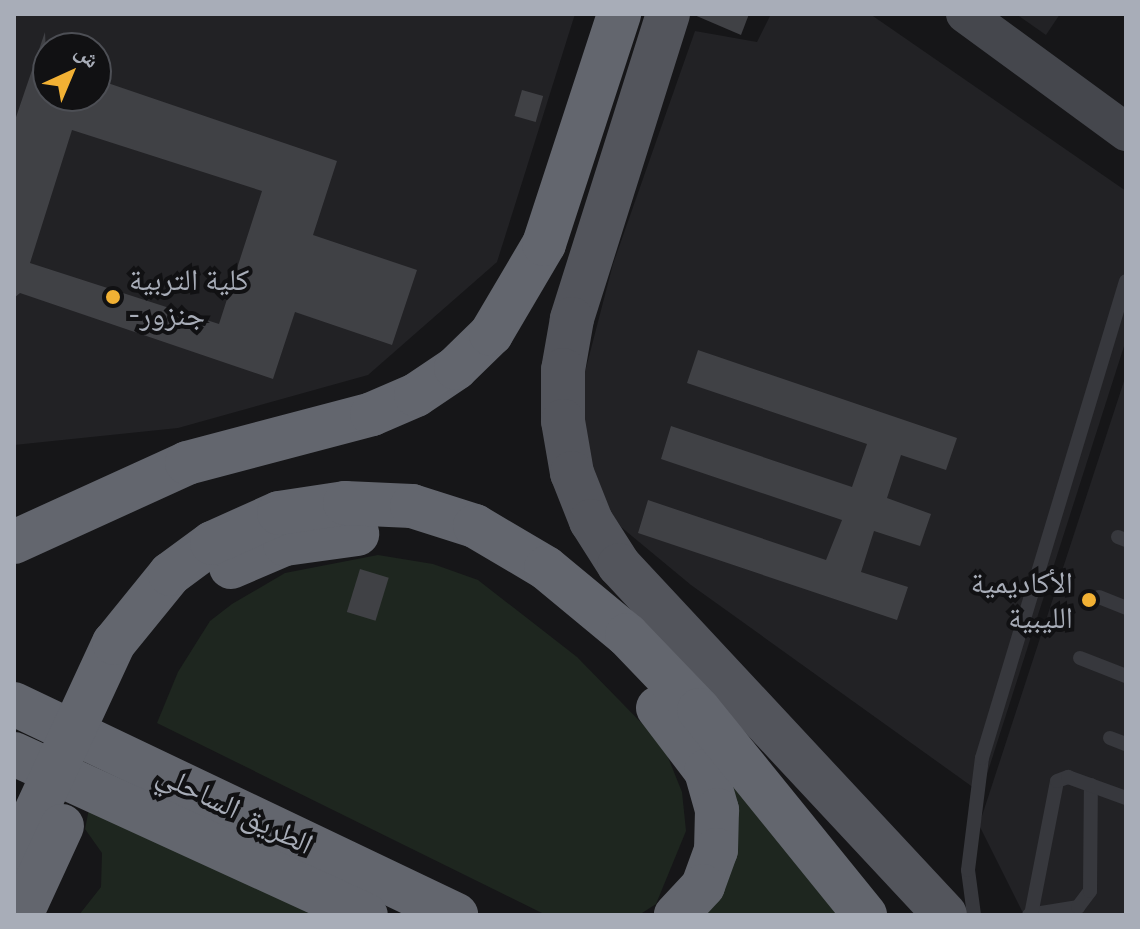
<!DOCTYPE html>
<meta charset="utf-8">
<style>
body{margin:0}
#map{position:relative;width:1140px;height:929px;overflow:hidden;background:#161618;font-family:Karla,"Noto Naskh Arabic",sans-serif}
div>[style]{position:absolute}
.built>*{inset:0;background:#222225}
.green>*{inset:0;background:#1e261f}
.building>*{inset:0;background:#404145;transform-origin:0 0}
.lane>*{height:14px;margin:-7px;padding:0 7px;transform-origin:7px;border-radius:7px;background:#37383d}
.secondary>*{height:38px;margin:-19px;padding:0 19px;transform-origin:19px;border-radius:19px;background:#45474d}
.primary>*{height:44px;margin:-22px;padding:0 22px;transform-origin:22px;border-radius:22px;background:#53555c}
.highway>*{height:44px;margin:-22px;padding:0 22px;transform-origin:22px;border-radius:22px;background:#63666e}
.dots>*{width:22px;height:22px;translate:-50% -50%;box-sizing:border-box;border:4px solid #111113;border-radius:50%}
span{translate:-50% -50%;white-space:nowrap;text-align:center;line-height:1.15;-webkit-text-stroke:8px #111113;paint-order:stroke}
.poi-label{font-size:30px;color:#a8adb8}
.left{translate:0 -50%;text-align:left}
.right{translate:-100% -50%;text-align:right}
.street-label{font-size:30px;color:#a8adb8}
.frame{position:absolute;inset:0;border:16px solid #a8adb8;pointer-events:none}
.north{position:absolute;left:32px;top:32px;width:80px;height:80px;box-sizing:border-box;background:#111113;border:2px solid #4d4f55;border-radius:50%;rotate:44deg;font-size:22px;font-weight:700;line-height:32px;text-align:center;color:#a8adb8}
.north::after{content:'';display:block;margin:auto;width:28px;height:36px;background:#f2b134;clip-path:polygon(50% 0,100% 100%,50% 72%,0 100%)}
</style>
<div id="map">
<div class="built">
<div style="clip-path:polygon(evenodd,14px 14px,575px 14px,497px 262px,368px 375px,178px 428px,14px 445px,14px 14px,48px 48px,96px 48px,96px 96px,48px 96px,48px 48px)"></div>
<div style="clip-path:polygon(771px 14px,870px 14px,1126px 191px,1126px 340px,981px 793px,691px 585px,621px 527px,595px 489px,579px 395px,613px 264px,695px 31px,757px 42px)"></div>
<div style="clip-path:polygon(1016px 14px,1060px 14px,1046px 35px)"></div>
<div style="clip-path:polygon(1126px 375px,1126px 915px,1024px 915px,979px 825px)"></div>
</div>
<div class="green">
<div style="clip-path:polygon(378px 555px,433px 564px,478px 580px,577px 657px,663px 745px,682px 792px,686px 831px,656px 904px,639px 915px,546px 915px,157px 723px,178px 672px,210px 621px,232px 604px,285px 573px)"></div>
<div style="clip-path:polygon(707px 738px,842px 915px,695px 915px)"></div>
<div style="clip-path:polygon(89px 809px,332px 915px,79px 915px,101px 887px,102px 853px,85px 829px)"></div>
</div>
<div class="building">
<div style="clip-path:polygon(692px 14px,749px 14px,741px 35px)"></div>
<div style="clip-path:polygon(evenodd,45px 32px,48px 96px,96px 96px,96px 79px,337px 161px,313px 235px,417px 270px,392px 345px,295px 312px,273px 379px,20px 293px,14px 298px,14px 123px,45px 32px,72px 130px,262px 191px,219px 324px,30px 263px,72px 130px)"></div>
<div style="left:522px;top:90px;width:22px;height:27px;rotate:16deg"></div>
<div style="clip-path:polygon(698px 350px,957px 438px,946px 470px,901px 455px,887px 498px,931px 514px,920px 546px,874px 531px,861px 572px,908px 587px,897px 620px,638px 533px,648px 500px,826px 560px,842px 520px,661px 459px,671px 426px,852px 487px,867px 444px,687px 383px)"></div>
<div style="left:360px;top:569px;width:30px;height:45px;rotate:17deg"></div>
</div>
<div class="lane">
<div style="left:1118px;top:537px;width:9px;rotate:21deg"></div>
<div style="left:1099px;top:597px;width:29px;rotate:22deg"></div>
<div style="left:1080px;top:658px;width:49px;rotate:21.4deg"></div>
<div style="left:1110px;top:738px;width:17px;rotate:21deg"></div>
<div style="left:974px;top:915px;width:45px;rotate:-97.6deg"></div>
<div style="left:968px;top:870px;width:113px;rotate:-82.9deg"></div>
<div style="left:982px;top:758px;width:498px;rotate:-73.2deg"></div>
<div style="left:1029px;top:915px;width:50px;rotate:-9.3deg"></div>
<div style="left:1078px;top:907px;width:20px;rotate:-53deg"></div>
<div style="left:1090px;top:891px;width:106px;rotate:-89.5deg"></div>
<div style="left:1031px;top:915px;width:136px;rotate:-79deg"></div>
<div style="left:1057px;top:781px;width:12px;rotate:-20deg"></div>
<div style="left:1068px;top:777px;width:62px;rotate:19.9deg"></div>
</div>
<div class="secondary">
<div style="left:965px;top:14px;width:200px;rotate:36.2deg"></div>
</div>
<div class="primary">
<div style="left:668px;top:14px;width:320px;rotate:107.5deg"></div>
<div style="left:572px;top:319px;width:52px;rotate:100deg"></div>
<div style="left:563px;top:370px;width:51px;rotate:90deg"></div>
<div style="left:563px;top:421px;width:53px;rotate:80.2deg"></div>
<div style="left:572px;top:473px;width:52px;rotate:68.4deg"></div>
<div style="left:591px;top:521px;width:52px;rotate:57.5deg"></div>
<div style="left:619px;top:565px;width:478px;rotate:47deg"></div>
</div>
<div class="highway">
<div style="left:14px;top:542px;width:190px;rotate:-24.5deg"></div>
<div style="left:187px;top:463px;width:191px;rotate:-14.8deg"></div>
<div style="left:372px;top:414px;width:48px;rotate:-23.4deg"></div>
<div style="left:416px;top:395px;width:48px;rotate:-34deg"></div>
<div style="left:456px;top:368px;width:49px;rotate:-44.2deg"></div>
<div style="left:491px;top:334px;width:104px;rotate:-59.5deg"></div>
<div style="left:544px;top:244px;width:242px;rotate:-71.9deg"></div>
<div style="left:231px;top:567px;width:59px;rotate:-23.1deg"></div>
<div style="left:285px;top:544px;width:73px;rotate:-7.9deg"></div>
<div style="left:14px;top:704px;width:490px;rotate:25.5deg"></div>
<div style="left:658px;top:708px;width:79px;rotate:52.7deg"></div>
<div style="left:706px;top:771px;width:41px;rotate:74.2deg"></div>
<div style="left:717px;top:810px;width:40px;rotate:91.4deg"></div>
<div style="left:716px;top:850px;width:38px;rotate:110deg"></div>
<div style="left:703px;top:886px;width:40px;rotate:133deg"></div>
<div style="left:14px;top:754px;width:387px;rotate:24.6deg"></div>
<div style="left:14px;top:859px;width:238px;rotate:-65.2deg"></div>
<div style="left:114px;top:643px;width:89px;rotate:-50.9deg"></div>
<div style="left:170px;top:574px;width:52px;rotate:-36.4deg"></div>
<div style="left:212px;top:543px;width:73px;rotate:-24.1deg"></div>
<div style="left:279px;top:513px;width:67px;rotate:-8.6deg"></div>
<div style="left:345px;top:503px;width:67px;rotate:2.6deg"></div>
<div style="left:412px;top:506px;width:66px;rotate:17.6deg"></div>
<div style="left:475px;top:526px;width:82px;rotate:30.6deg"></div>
<div style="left:546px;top:568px;width:105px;rotate:39.6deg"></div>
<div style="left:627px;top:635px;width:104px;rotate:46.2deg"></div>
<div style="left:699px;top:710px;width:264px;rotate:51deg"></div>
<div style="left:21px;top:915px;width:98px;rotate:-65.3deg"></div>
</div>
<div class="dots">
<div style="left:113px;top:297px;background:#f2b134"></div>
<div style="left:1089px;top:600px;background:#f2b134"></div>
</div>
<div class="poi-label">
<span class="left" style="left:129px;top:297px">كلية التربية<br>-جنزور</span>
<span class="right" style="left:1073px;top:600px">الأكاديمية<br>الليبية</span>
</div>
<div class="street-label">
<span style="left:235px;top:809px;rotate:26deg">الطريق الساحلي</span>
</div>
<div class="frame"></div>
<div class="north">ش</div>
</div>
